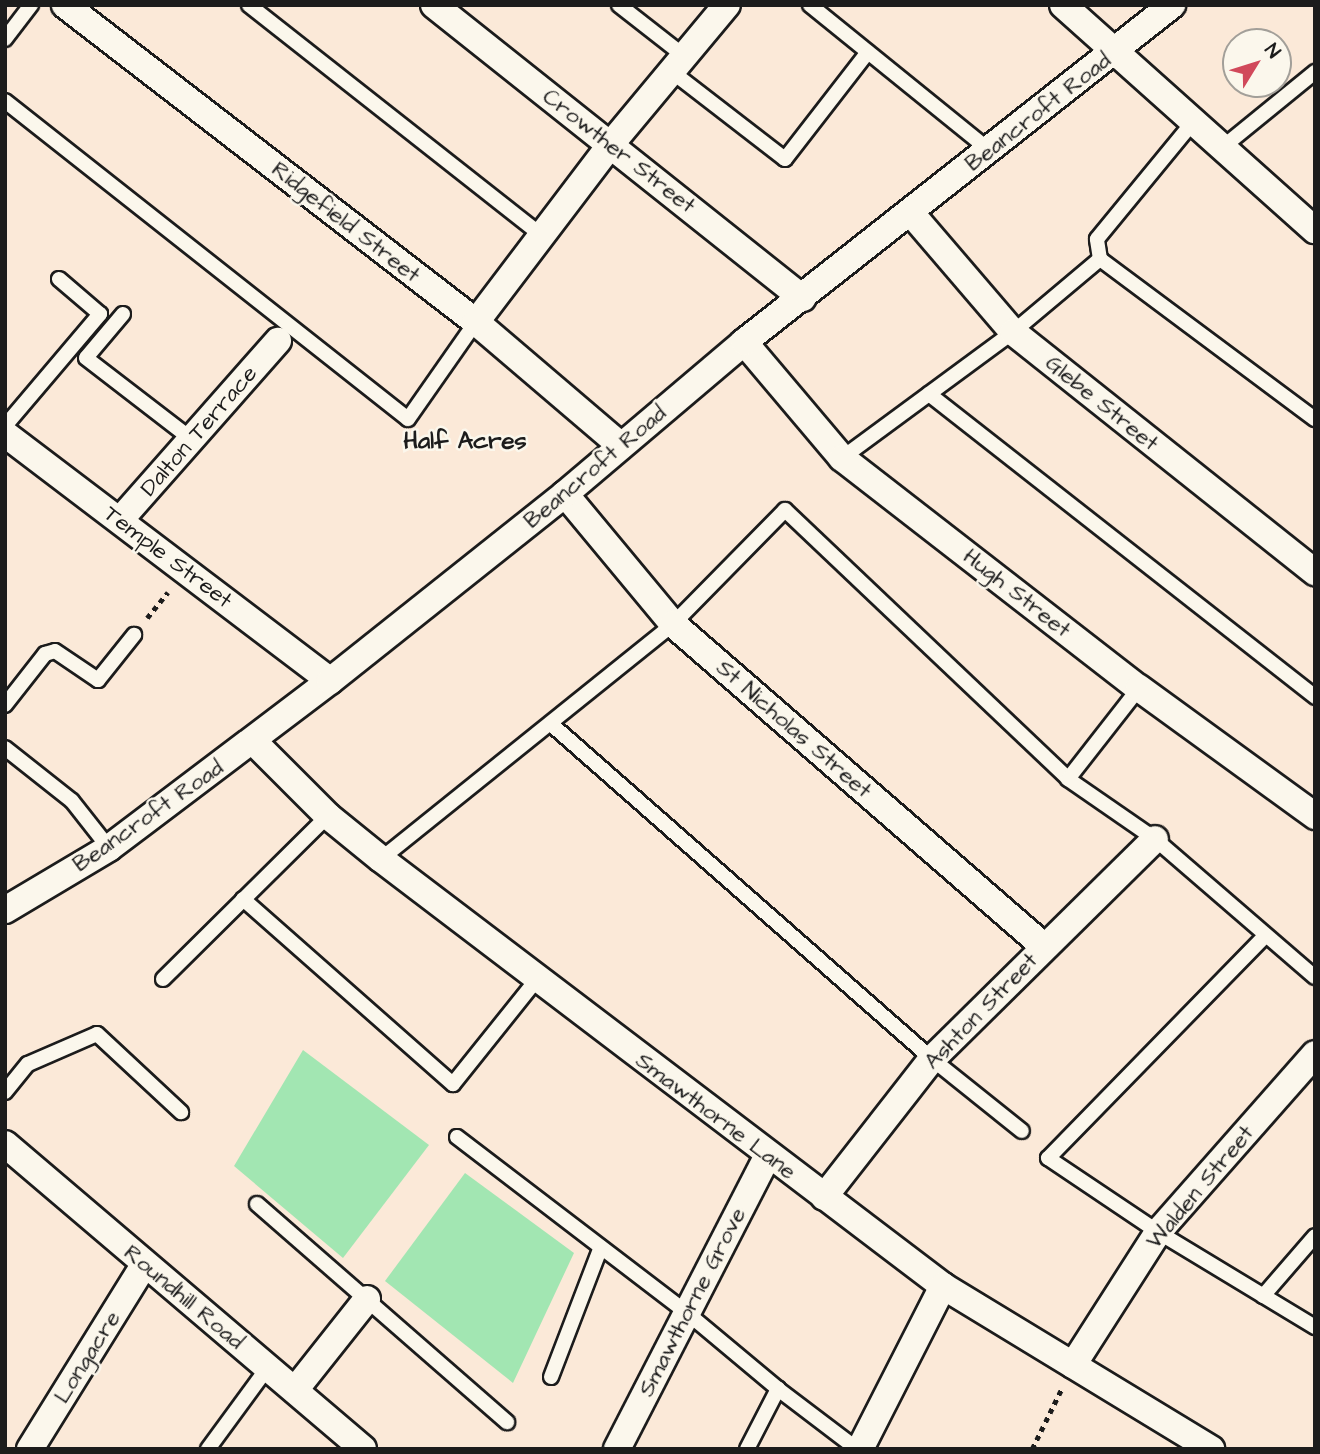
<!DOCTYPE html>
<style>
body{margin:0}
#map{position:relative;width:1320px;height:1454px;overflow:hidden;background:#fbe9d8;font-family:"Architects Daughter",sans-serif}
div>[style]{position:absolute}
.green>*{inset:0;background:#a2e6b2}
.path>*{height:4.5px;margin-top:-2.25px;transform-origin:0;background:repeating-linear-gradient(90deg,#1c1c1c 0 5px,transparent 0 10px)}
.roads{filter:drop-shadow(2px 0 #1c1c1c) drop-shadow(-2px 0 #1c1c1c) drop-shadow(0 2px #1c1c1c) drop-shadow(0 -2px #1c1c1c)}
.lane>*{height:14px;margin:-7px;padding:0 7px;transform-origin:7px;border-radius:7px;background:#fbf7ec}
.street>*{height:26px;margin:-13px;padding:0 13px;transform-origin:13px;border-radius:13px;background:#fbf7ec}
span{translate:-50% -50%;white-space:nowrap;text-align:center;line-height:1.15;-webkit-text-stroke:5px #fbf7ec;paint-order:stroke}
.street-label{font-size:23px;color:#1c1c1c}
.neighbourhood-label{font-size:24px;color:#1c1c1c;font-weight:700}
.frame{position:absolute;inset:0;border:7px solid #1c1c1c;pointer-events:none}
.north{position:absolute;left:1222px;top:28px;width:70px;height:70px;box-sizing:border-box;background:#fbf7ec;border:2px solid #a29f99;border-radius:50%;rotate:52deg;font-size:19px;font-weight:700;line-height:28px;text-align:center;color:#1c1c1c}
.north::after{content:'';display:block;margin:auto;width:24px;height:32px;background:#d1495b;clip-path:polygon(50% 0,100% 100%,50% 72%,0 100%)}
</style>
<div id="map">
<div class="green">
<div style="clip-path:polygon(303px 1050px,429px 1145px,343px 1258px,234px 1166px)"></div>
<div style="clip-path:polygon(465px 1173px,574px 1253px,513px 1383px,385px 1281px)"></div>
</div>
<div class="path">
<div style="left:147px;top:618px;width:33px;rotate:-51deg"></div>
<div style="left:1032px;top:1449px;width:66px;rotate:-63.8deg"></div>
</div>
<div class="roads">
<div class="lane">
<div style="left:249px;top:5px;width:372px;rotate:38.2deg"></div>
<div style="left:619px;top:5px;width:81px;rotate:38deg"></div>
<div style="left:810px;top:5px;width:230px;rotate:39deg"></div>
<div style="left:5px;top:39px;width:43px;rotate:-52.6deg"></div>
<div style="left:671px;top:71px;width:144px;rotate:37.7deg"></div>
<div style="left:785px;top:159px;width:135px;rotate:-52.2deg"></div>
<div style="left:5px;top:101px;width:513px;rotate:38.28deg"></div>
<div style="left:408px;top:419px;width:118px;rotate:-55deg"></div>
<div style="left:1223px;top:147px;width:119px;rotate:-39.2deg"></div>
<div style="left:1100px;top:259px;width:20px;rotate:-99deg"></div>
<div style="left:1097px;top:239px;width:153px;rotate:-50.6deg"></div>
<div style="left:123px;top:314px;width:57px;rotate:130.1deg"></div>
<div style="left:86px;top:358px;width:133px;rotate:37.6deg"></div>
<div style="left:929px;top:394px;width:491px;rotate:38.1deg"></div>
<div style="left:5px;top:426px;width:147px;rotate:-49.7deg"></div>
<div style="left:100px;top:314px;width:54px;rotate:-139.5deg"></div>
<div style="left:842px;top:458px;width:212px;rotate:-36.4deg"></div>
<div style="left:1013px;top:332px;width:114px;rotate:-40deg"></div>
<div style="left:1100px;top:259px;width:268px;rotate:36.7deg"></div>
<div style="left:5px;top:705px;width:65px;rotate:-51.9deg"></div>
<div style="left:45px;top:654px;width:10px;rotate:-17deg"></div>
<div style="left:55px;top:651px;width:52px;rotate:34deg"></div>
<div style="left:98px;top:680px;width:58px;rotate:-51.3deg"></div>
<div style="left:551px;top:724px;width:507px;rotate:41.32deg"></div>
<div style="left:932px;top:1059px;width:115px;rotate:38.7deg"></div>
<div style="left:5px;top:748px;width:85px;rotate:38.3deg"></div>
<div style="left:72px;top:801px;width:60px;rotate:51.8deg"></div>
<div style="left:1068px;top:779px;width:115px;rotate:-52deg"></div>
<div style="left:381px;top:859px;width:375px;rotate:-38.8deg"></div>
<div style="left:673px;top:624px;width:160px;rotate:-45.5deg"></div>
<div style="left:785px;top:510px;width:390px;rotate:43.5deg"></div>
<div style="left:1068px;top:779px;width:106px;rotate:34.6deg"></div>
<div style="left:1155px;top:839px;width:211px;rotate:40.8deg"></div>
<div style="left:243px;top:899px;width:280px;rotate:41.4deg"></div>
<div style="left:453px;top:1084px;width:134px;rotate:-51.3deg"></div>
<div style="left:1264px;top:937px;width:309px;rotate:134.3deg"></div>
<div style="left:1048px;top:1158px;width:133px;rotate:33.9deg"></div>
<div style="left:1158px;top:1232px;width:184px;rotate:31.2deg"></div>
<div style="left:163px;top:979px;width:232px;rotate:-44.7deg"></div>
<div style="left:5px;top:1092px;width:36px;rotate:-51deg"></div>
<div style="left:28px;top:1064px;width:75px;rotate:-23.5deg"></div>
<div style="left:97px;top:1034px;width:115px;rotate:42.9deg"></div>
<div style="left:457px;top:1137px;width:288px;rotate:37.4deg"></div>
<div style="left:686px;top:1312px;width:120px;rotate:39.9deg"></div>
<div style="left:257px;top:1204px;width:332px;rotate:41.1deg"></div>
<div style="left:1263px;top:1296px;width:79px;rotate:-49.1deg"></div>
<div style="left:551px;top:1377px;width:139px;rotate:-69deg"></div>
<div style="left:208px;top:1449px;width:102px;rotate:-53.8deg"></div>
<div style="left:747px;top:1449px;width:68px;rotate:-62.7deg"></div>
<div style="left:778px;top:1389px;width:99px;rotate:37.2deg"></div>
</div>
<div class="street">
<div style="left:65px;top:5px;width:519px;rotate:37.64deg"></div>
<div style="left:476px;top:322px;width:189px;rotate:40.5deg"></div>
<div style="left:434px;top:5px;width:471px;rotate:38.5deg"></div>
<div style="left:1063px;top:5px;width:338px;rotate:41.8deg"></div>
<div style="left:910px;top:212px;width:158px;rotate:49.4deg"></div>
<div style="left:1013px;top:332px;width:386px;rotate:38.5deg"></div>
<div style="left:476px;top:322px;width:223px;rotate:-52.8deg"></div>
<div style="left:611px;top:144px;width:181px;rotate:-50.2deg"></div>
<div style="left:744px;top:342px;width:152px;rotate:49.8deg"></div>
<div style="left:842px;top:458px;width:376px;rotate:37.8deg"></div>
<div style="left:1139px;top:688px;width:218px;rotate:36deg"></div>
<div style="left:5px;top:434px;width:408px;rotate:37.2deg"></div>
<div style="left:565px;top:494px;width:169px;rotate:50.3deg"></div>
<div style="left:673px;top:624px;width:490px;rotate:41deg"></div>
<div style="left:120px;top:520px;width:239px;rotate:-48.6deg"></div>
<div style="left:253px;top:741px;width:106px;rotate:45deg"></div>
<div style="left:328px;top:816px;width:68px;rotate:39.1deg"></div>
<div style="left:381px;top:859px;width:706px;rotate:37.23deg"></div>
<div style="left:943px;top:1286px;width:314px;rotate:31.3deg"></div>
<div style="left:5px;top:910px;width:121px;rotate:-30.8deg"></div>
<div style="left:109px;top:848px;width:277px;rotate:-37.1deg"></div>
<div style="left:330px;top:681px;width:300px;rotate:-38.5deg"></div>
<div style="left:565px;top:494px;width:235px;rotate:-40.3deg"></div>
<div style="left:744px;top:342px;width:545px;rotate:-38.22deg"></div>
<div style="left:5px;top:1144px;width:470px;rotate:40.4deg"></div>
<div style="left:824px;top:1197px;width:175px;rotate:-52deg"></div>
<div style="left:932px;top:1059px;width:313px;rotate:-44.6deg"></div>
<div style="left:1073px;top:1365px;width:158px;rotate:-57.4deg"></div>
<div style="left:1158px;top:1232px;width:237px;rotate:-48.6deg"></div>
<div style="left:295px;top:1390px;width:116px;rotate:-51.6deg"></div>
<div style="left:30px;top:1449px;width:216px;rotate:-58.2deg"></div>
<div style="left:617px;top:1449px;width:331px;rotate:-62.8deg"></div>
<div style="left:860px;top:1449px;width:183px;rotate:-63deg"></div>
</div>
</div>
<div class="street-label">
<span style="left:1038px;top:112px;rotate:-38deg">Beancroft Road</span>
<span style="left:619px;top:151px;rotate:38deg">Crowther Street</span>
<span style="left:346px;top:222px;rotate:38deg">Ridgefield Street</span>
<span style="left:1102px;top:403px;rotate:39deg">Glebe Street</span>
<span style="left:199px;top:431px;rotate:-49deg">Dalton Terrace</span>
<span style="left:595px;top:467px;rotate:-40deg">Beancroft Road</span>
<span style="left:168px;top:557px;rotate:37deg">Temple Street</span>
<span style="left:1017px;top:593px;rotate:38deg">Hugh Street</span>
<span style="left:794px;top:729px;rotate:41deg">St Nicholas Street</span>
<span style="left:148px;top:816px;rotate:-35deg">Beancroft Road</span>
<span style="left:981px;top:1011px;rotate:-46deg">Ashton Street</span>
<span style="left:716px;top:1116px;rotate:37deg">Smawthorne Lane</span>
<span style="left:1200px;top:1187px;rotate:-50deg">Walden Street</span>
<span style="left:184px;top:1297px;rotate:40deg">Roundhill Road</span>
<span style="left:692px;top:1302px;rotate:-63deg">Smawthorne Grove</span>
<span style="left:87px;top:1357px;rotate:-58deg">Longacre</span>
</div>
<div class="neighbourhood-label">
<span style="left:465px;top:442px">Half Acres</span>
</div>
<div class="frame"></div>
<div class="north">N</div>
</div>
